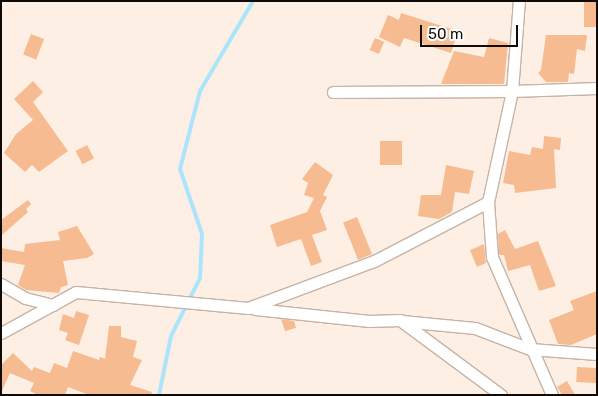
<!DOCTYPE html>
<style>
body{margin:0}
#map{position:relative;width:598px;height:396px;overflow:hidden;background:#feefe4;font-family:Rubik,sans-serif}
div>[style]{position:absolute}
.stream>*{height:4px;margin:-2px;padding:0 2px;transform-origin:2px;border-radius:2px;background:#abe5fb}
.building>*{inset:0;background:#f6bb90;transform-origin:0 0}
.roads{filter:drop-shadow(1px 0 #c5b3a6) drop-shadow(-1px 0 #c5b3a6) drop-shadow(0 1px #c5b3a6) drop-shadow(0 -1px #c5b3a6)}
.street>*{height:11px;margin:-5.5px;padding:0 5.5px;transform-origin:5.5px;border-radius:5.5px;background:#fff}
span{translate:-50% -50%;white-space:nowrap;text-align:center;line-height:1.15;-webkit-text-stroke:4.5px #fff;paint-order:stroke}
.frame{position:absolute;inset:0;border:2px solid #110b07;pointer-events:none}
.scale{position:absolute;left:420px;top:25px;width:98px;height:22px;box-sizing:border-box;border:2px solid #110b07;border-top:0;padding-left:6px;font-size:15px;line-height:18px;white-space:nowrap;color:#110b07;-webkit-text-stroke:4px #fff;paint-order:stroke}
</style>
<div id="map">
<div class="stream">
<div style="left:159px;top:395px;width:60px;rotate:-78.5deg"></div>
<div style="left:171px;top:336px;width:65px;rotate:-63.4deg"></div>
<div style="left:200px;top:278px;width:44px;rotate:-87.4deg"></div>
<div style="left:202px;top:234px;width:69px;rotate:-108.7deg"></div>
<div style="left:180px;top:169px;width:81px;rotate:-75.6deg"></div>
<div style="left:200px;top:91px;width:104px;rotate:-59.5deg"></div>
</div>
<div class="building">
<div style="left:584px;top:1px;width:13px;height:26px"></div>
<div style="clip-path:polygon(401px 13px,458px 31px,451px 53px,404px 38px,400px 47px,379px 37px,388px 15px,399px 20px)"></div>
<div style="left:31px;top:34px;width:14px;height:22px;rotate:21deg"></div>
<div style="clip-path:polygon(546px 35px,587px 35px,585px 51px,577px 49px,574px 74px,569px 73px,568px 82px,546px 82px,538px 73px,541px 70px)"></div>
<div style="left:375px;top:38px;width:10px;height:13px;rotate:24deg"></div>
<div style="clip-path:polygon(489px 38px,508px 43px,504px 84px,441px 84px,454px 51px,484px 57px)"></div>
<div style="clip-path:polygon(33px 81px,43px 92px,33px 102px,68px 151px,39px 172px,32px 165px,25px 172px,4px 153px,16px 134px,33px 120px,14px 99px)"></div>
<div style="clip-path:polygon(544px 136px,561px 138px,560px 150px,554px 149px,556px 188px,515px 193px,514px 185px,503px 183px,509px 151px,530px 155px,532px 147px,543px 149px)"></div>
<div style="left:380px;top:141px;width:22px;height:24px"></div>
<div style="left:87px;top:145px;width:15px;height:13px;rotate:62deg"></div>
<div style="clip-path:polygon(315px 162px,333px 175px,323px 195px,327px 197px,320px 211px,327px 230px,312px 235px,322px 262px,311px 266px,301px 239px,277px 247px,270px 225px,307px 212px,314px 198px,304px 195px,308px 183px,302px 179px)"></div>
<div style="clip-path:polygon(446px 165px,474px 171px,469px 194px,455px 192px,452px 212px,439px 219px,418px 216px,421px 195px,441px 195px)"></div>
<div style="clip-path:polygon(28px 200px,31px 204px,26px 209px,28px 212px,1px 236px,1px 220px)"></div>
<div style="left:357px;top:217px;width:40px;height:15px;rotate:68deg"></div>
<div style="clip-path:polygon(77px 226px,94px 254px,87px 258px,63px 261px,68px 285px,61px 287px,59px 293px,26px 290px,18px 285px,25px 265px,1px 261px,1px 248px,24px 252px,25px 244px,60px 240px,58px 232px)"></div>
<div style="clip-path:polygon(505px 230px,515px 249px,538px 241px,556px 286px,539px 291px,530px 265px,508px 271px,504px 255px,499px 255px,498px 234px)"></div>
<div style="clip-path:polygon(484px 244px,486px 263px,477px 267px,470px 250px)"></div>
<div style="clip-path:polygon(597px 291px,597px 334px,571px 345px,558px 344px,549px 320px,574px 310px,570px 301px)"></div>
<div style="clip-path:polygon(76px 311px,89px 315px,79px 345px,65px 340px,68px 333px,59px 330px,63px 314px,74px 318px)"></div>
<div style="clip-path:polygon(281px 319px,294px 321px,296px 328px,285px 331px)"></div>
<div style="clip-path:polygon(109px 326px,121px 326px,121px 337px,137px 341px,133px 357px,142px 360px,130px 385px,152px 392px,151px 395px,89px 395px,68px 387px,65px 395px,38px 395px,30px 391px,34px 383px,10px 373px,1px 393px,1px 365px,13px 353px,32px 371px,34px 367px,50px 373px,54px 363px,67px 368px,73px 351px,99px 360px,100px 357px,105px 359px)"></div>
<div style="left:577px;top:367px;width:20px;height:15px;rotate:3deg"></div>
<div style="clip-path:polygon(567px 381px,575px 395px,562px 395px,557px 387px)"></div>
</div>
<div class="roads">
<div class="street">
<div style="left:333px;top:92px;width:179px;rotate:-0.3deg"></div>
<div style="left:512px;top:91px;width:90px;rotate:-85.6deg"></div>
<div style="left:488px;top:202px;width:55px;rotate:85.8deg"></div>
<div style="left:492px;top:257px;width:150px;rotate:66.5deg"></div>
<div style="left:1px;top:284px;width:28px;rotate:30deg"></div>
<div style="left:25px;top:298px;width:29px;rotate:14deg"></div>
<div style="left:255px;top:309px;width:115px;rotate:6deg"></div>
<div style="left:369px;top:321px;width:31px;rotate:-2deg"></div>
<div style="left:400px;top:320px;width:126px;rotate:36.6deg"></div>
<div style="left:402px;top:321px;width:73px;rotate:5.5deg"></div>
<div style="left:475px;top:328px;width:59px;rotate:20.9deg"></div>
<div style="left:530px;top:349px;width:67px;rotate:4.3deg"></div>
<div style="left:1px;top:333px;width:85px;rotate:-28.7deg"></div>
<div style="left:76px;top:292px;width:173px;rotate:5.3deg"></div>
<div style="left:248px;top:308px;width:134px;rotate:-20.5deg"></div>
<div style="left:374px;top:261px;width:128px;rotate:-27.4deg"></div>
<div style="left:488px;top:202px;width:114px;rotate:-77.8deg"></div>
<div style="left:512px;top:91px;width:85px;rotate:-2deg"></div>
</div>
</div>
<div class="frame"></div>
<div class="scale">50 m</div>
</div>
